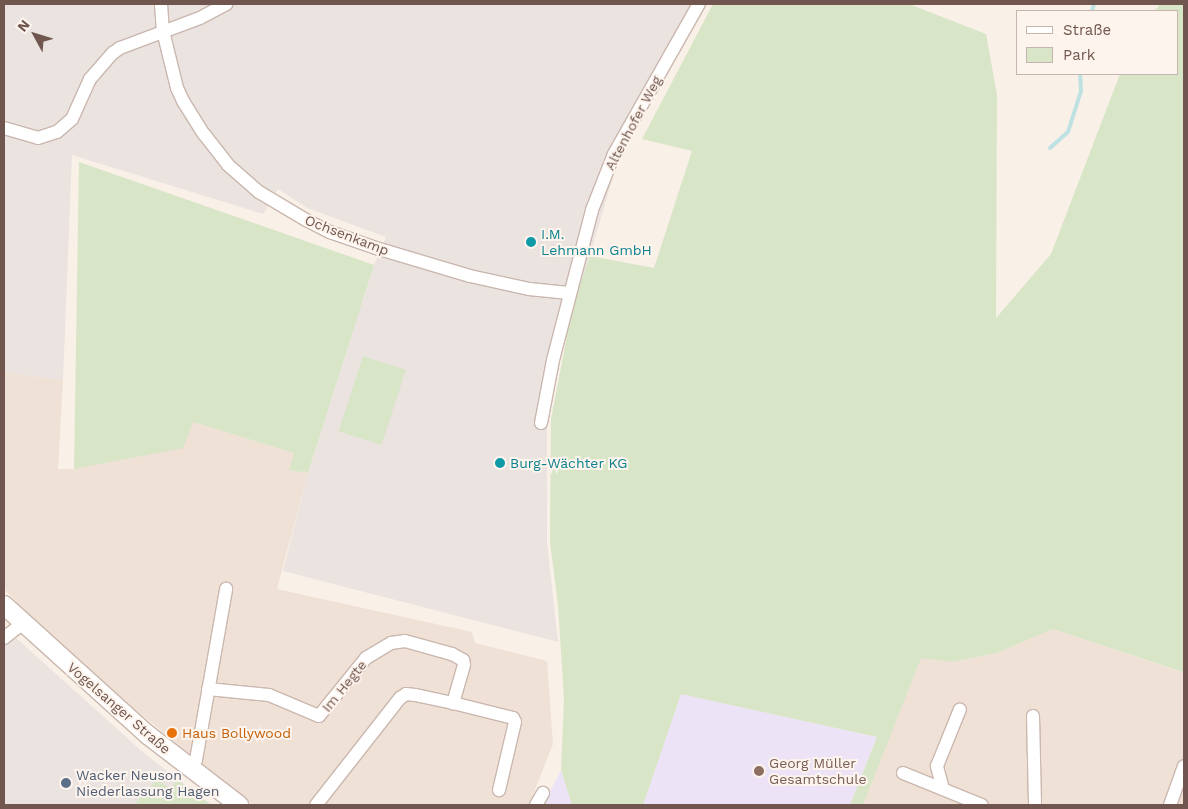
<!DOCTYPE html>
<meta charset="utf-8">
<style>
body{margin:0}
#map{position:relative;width:1188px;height:809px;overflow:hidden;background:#f9f0e7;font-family:"Work Sans",sans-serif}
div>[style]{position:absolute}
.residential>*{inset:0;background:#f0e1d6}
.industrial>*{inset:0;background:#eae3e0}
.education>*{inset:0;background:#ece3f6}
.green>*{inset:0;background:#d8e5c7;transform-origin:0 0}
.stream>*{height:4px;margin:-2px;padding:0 2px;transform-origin:2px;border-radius:2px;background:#bee1e1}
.roads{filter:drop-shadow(1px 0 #cab7ae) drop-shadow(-1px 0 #cab7ae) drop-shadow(0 1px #cab7ae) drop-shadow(0 -1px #cab7ae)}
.street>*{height:12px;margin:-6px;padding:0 6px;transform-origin:6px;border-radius:6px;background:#fff}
.secondary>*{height:18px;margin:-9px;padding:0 9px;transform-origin:9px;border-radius:9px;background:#fff}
.dots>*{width:14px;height:14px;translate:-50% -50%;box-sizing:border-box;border:2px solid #fdf4ed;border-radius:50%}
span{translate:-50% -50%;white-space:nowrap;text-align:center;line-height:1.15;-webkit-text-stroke:4px #fdf4ed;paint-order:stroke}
.street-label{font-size:14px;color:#70564e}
.culture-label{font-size:14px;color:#0d838f}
.left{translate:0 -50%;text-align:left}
.food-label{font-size:14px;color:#c56008}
.education-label{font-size:14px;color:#785e54}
.service-label{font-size:14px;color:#4e5e75}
.frame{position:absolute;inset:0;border:5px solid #70564e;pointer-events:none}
.legend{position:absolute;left:1016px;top:10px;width:162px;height:65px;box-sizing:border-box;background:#fdf4ed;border:1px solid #c5b5ad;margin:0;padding:6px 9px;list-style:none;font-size:15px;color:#70564e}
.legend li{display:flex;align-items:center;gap:10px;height:25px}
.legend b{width:25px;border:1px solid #c5b5ad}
.north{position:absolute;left:10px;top:10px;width:50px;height:50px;-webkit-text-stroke:4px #fdf4ed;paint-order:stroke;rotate:309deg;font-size:14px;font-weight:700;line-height:20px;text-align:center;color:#70564e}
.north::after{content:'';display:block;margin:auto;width:18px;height:22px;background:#70564e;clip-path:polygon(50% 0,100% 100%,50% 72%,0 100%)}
</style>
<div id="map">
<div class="residential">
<div style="clip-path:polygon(4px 372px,63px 380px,58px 469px,74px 469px,193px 422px,295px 453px,290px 470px,308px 473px,277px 589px,472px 632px,475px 643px,547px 661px,553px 744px,529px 805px,252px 805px,120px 697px,46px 631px,4px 589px)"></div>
<div style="clip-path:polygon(1053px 629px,1182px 672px,1184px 668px,1184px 805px,863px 805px,921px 657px,952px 662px,997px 653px)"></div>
</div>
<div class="industrial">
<div style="clip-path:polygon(4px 4px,700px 4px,617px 163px,564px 344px,547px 418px,547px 542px,558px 642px,283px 571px,308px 473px,374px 265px,386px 237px,307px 208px,278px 189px,263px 214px,72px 155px,63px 380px,4px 372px)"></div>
<div style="clip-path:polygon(4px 627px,145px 754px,212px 805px,4px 805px)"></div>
</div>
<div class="education">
<div style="clip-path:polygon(681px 694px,877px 737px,850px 805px,643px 805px)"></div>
<div style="clip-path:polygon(561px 770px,572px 805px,543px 805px)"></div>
</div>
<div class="green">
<div style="clip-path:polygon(713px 4px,909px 4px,986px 34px,997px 95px,996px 318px,1051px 254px,1120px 74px,1177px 74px,1177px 11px,1155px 11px,1160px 4px,1184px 4px,1183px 672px,1053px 629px,997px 653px,952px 662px,921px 658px,863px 805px,850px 805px,877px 737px,681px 694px,643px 805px,572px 805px,561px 770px,564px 699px,558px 605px,550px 542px,551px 419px,573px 305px,590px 256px,654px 268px,692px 151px,642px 139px)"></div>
<div style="clip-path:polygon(79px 162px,374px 265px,308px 473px,289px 470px,294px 453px,193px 422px,183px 448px,74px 469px)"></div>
<div style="left:363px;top:356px;width:45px;height:79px;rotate:18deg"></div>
<div style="clip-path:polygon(157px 779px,170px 789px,177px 780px,211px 805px,134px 805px)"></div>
</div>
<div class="stream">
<div style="left:1092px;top:11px;width:7px;rotate:-74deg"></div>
<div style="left:1050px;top:148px;width:24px;rotate:-42deg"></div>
<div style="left:1068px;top:132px;width:43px;rotate:-72.4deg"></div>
<div style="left:1081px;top:91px;width:17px;rotate:-93deg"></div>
</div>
<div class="roads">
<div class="street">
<div style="left:161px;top:4px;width:27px;rotate:86deg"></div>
<div style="left:163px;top:31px;width:59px;rotate:76.2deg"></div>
<div style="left:177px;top:88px;width:14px;rotate:65deg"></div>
<div style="left:183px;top:101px;width:39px;rotate:58deg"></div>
<div style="left:204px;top:134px;width:39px;rotate:52deg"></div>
<div style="left:228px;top:165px;width:41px;rotate:41.1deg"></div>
<div style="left:259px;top:192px;width:55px;rotate:30.8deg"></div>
<div style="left:306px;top:220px;width:27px;rotate:27deg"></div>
<div style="left:330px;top:232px;width:49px;rotate:19.2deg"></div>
<div style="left:376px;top:248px;width:98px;rotate:16.6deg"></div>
<div style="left:470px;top:276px;width:60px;rotate:12.4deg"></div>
<div style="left:529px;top:289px;width:40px;rotate:5.7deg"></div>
<div style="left:4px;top:128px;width:35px;rotate:16deg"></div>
<div style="left:38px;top:138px;width:20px;rotate:-18deg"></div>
<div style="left:57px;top:132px;width:20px;rotate:-41deg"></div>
<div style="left:72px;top:119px;width:44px;rotate:-65.8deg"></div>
<div style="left:90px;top:79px;width:35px;rotate:-49deg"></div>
<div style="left:113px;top:53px;width:9px;rotate:-36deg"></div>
<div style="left:120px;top:48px;width:85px;rotate:-20.6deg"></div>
<div style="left:200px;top:18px;width:30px;rotate:-28deg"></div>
<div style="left:541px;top:423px;width:64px;rotate:-79.2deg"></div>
<div style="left:553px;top:360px;width:155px;rotate:-75.4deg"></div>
<div style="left:592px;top:210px;width:60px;rotate:-68.6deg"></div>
<div style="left:614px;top:154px;width:172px;rotate:-60.5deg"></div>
<div style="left:4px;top:638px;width:23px;rotate:-38deg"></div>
<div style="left:208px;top:689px;width:61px;rotate:5.6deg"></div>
<div style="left:269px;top:695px;width:54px;rotate:22.8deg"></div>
<div style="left:319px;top:716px;width:75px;rotate:-51deg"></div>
<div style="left:366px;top:658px;width:29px;rotate:-31deg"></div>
<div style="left:391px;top:643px;width:14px;rotate:-8deg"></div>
<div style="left:405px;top:641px;width:49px;rotate:15.5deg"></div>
<div style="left:452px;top:654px;width:13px;rotate:29deg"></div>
<div style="left:463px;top:660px;width:5px;rotate:79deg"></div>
<div style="left:464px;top:665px;width:40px;rotate:106deg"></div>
<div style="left:453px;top:703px;width:39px;rotate:-168deg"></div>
<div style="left:415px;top:695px;width:9px;rotate:-174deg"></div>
<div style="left:406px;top:694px;width:7px;rotate:146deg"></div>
<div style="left:400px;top:698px;width:136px;rotate:128.1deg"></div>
<div style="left:453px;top:703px;width:62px;rotate:14deg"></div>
<div style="left:513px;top:718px;width:4px;rotate:63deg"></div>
<div style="left:515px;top:722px;width:70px;rotate:103.2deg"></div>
<div style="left:1033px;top:716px;width:89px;rotate:88.7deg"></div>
<div style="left:191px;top:768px;width:9px;rotate:-58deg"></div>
<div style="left:196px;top:760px;width:174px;rotate:-80deg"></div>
<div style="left:903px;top:773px;width:85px;rotate:22.1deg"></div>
<div style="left:943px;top:789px;width:24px;rotate:-105deg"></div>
<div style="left:937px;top:766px;width:61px;rotate:-68deg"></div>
<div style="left:536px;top:805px;width:14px;rotate:-60deg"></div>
<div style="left:1170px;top:805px;width:41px;rotate:-70.3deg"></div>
</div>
<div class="secondary">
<div style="left:4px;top:605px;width:194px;rotate:42.1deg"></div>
<div style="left:148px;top:735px;width:115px;rotate:37.6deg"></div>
</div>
</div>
<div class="dots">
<div style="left:531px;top:242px;background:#0f9aa8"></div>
<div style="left:500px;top:463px;background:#0f9aa8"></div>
<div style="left:172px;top:733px;background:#e8710a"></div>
<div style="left:759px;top:771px;background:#8d6e63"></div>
<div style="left:66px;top:783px;background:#5c6f8a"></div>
</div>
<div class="street-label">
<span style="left:633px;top:123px;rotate:-62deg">Altenhofer Weg</span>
<span style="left:347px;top:235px;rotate:21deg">Ochsenkamp</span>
<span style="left:344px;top:686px;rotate:-51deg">Im Hegte</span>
<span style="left:119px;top:708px;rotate:41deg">Vogelsanger Straße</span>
</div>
<div class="culture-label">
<span class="left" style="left:541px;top:242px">I.M.<br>Lehmann GmbH</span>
<span class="left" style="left:510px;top:463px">Burg-Wächter KG</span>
</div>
<div class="food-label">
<span class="left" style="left:182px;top:733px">Haus Bollywood</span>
</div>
<div class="education-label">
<span class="left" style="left:769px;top:771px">Georg Müller<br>Gesamtschule</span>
</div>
<div class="service-label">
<span class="left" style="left:76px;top:783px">Wacker Neuson<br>Niederlassung Hagen</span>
</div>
<div class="frame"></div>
<ul class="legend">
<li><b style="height:6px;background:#fff"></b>Straße</li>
<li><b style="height:14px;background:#d8e5c7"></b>Park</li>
</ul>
<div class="north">N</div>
</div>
